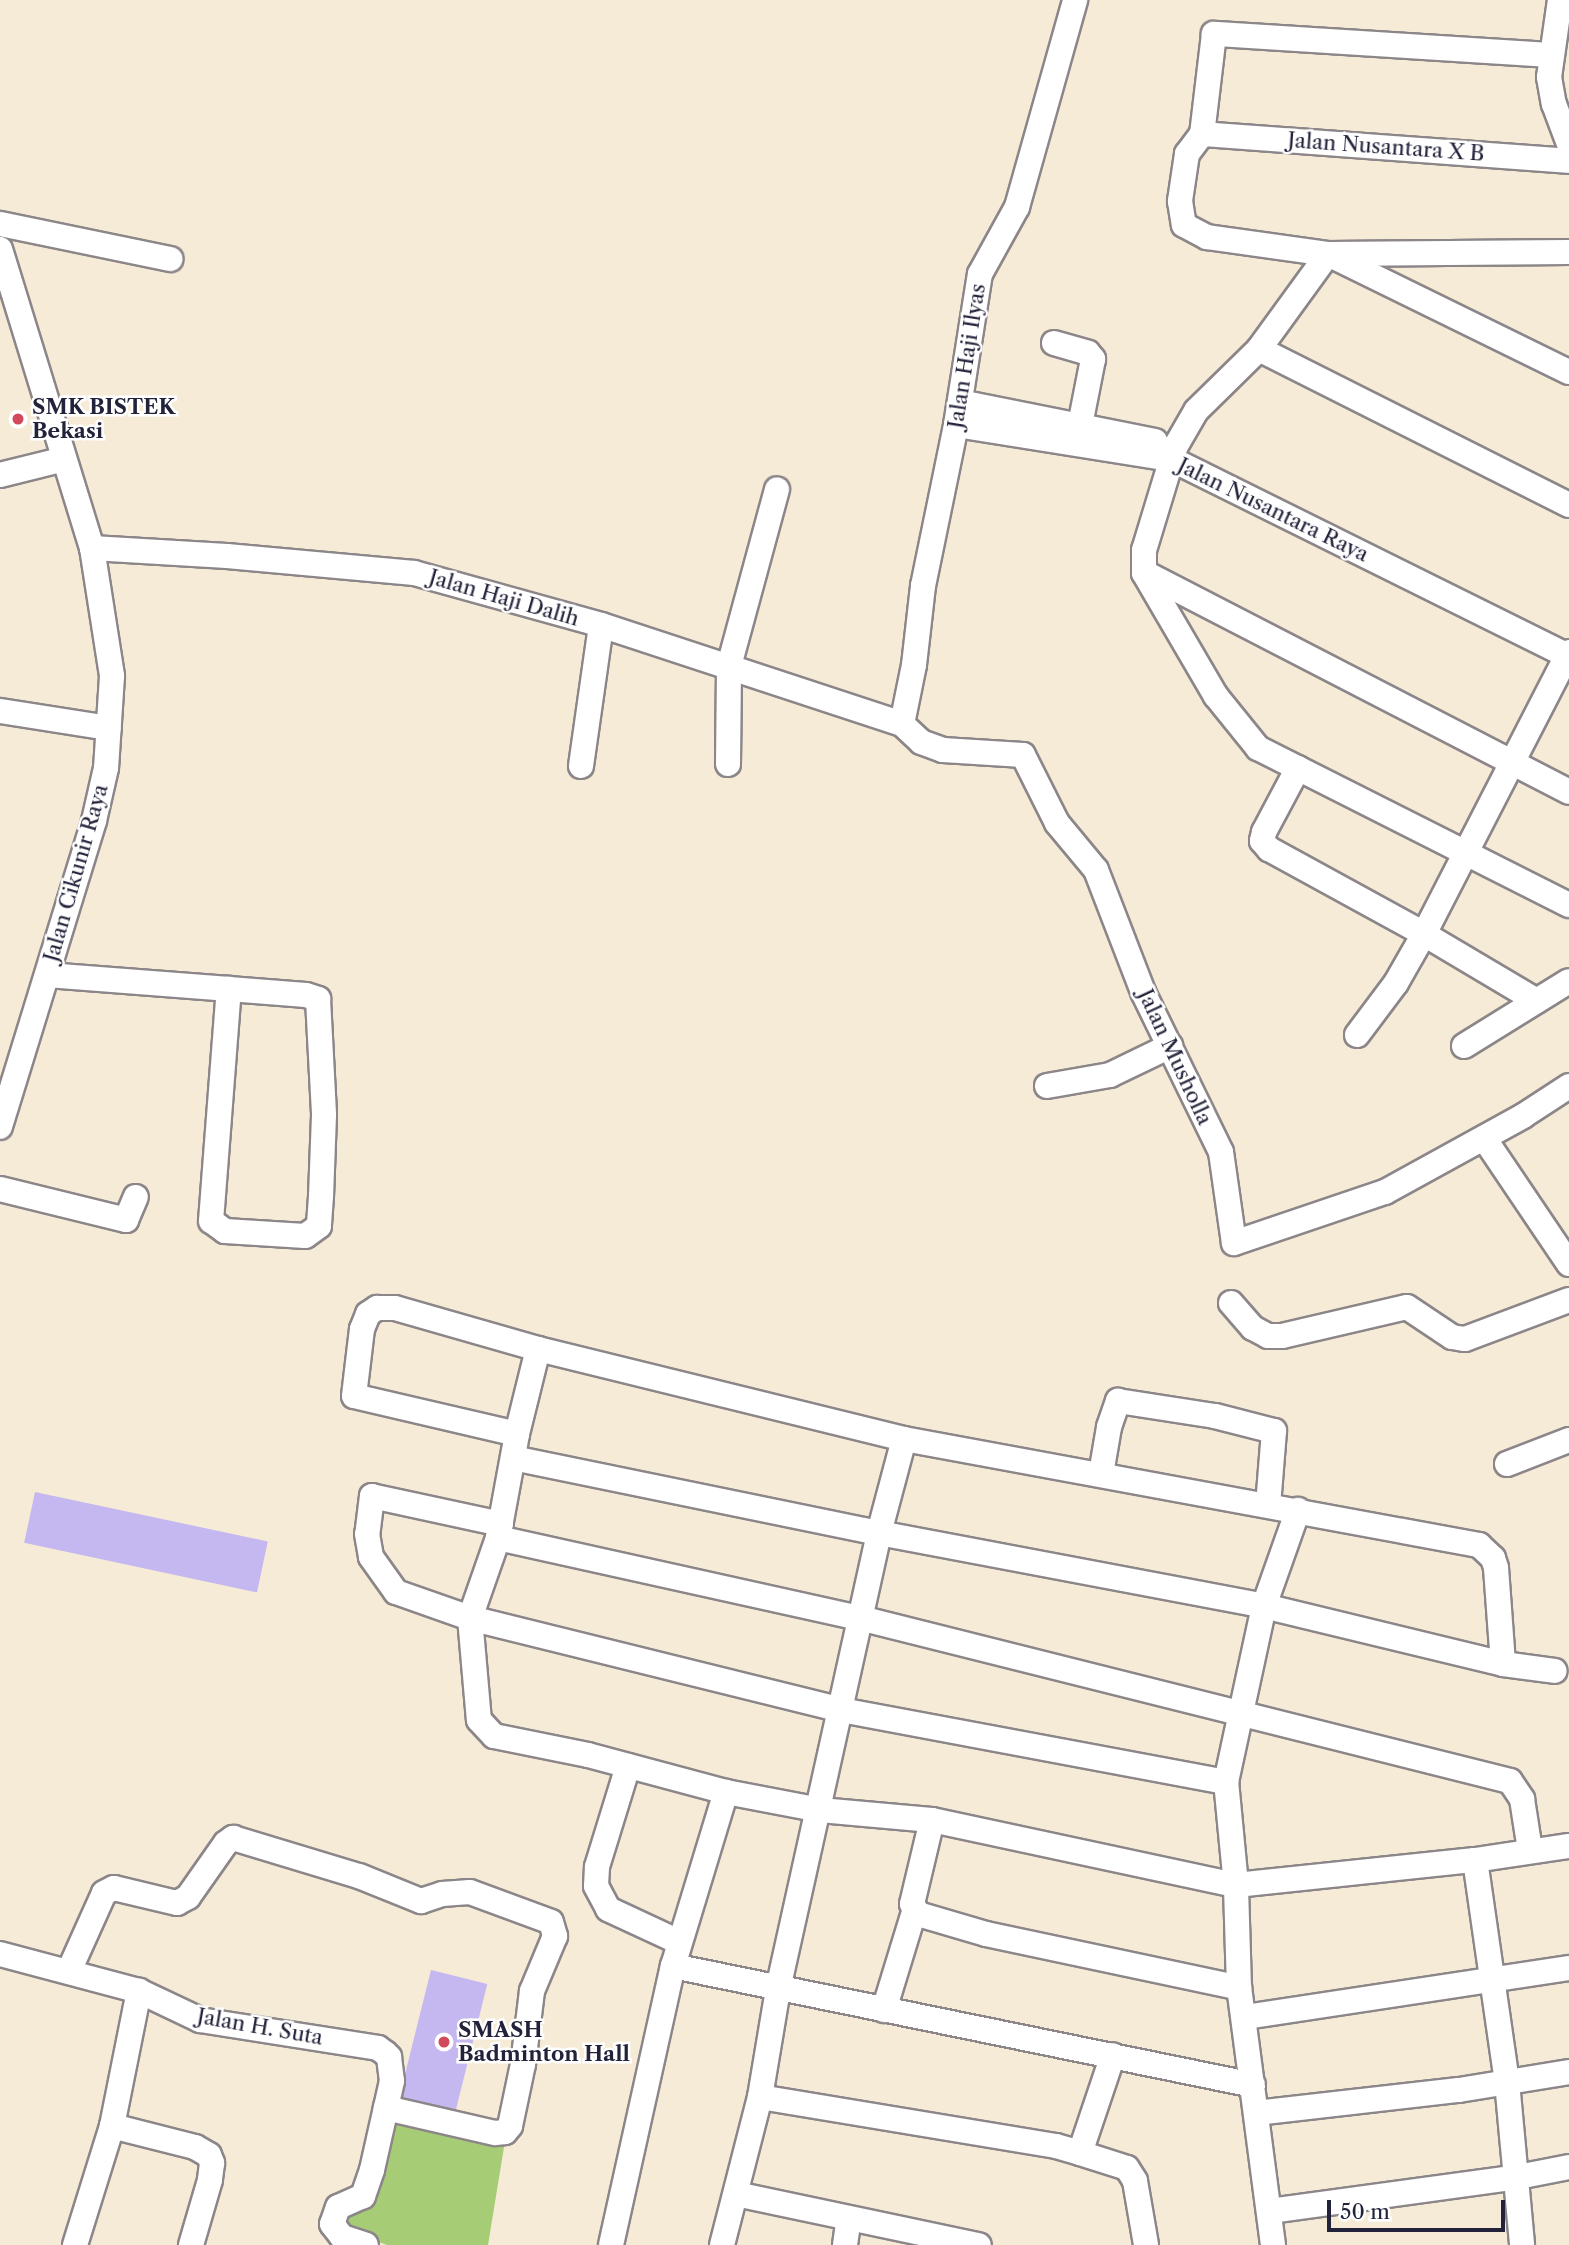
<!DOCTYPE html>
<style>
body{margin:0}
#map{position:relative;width:1569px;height:2245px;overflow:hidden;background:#f5ebd7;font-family:"Libre Caslon Text",serif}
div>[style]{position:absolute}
.green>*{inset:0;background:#a7cc76}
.building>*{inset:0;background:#c5b7ef;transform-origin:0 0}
.roads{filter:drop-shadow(2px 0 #8c8689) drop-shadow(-2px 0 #8c8689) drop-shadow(0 2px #8c8689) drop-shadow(0 -2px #8c8689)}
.minor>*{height:24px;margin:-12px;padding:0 12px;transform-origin:12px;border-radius:12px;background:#fff}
.dots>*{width:19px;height:19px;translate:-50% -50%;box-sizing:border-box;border:4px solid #fff;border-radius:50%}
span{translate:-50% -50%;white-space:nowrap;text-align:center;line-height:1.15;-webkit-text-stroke:5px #fff;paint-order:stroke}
.street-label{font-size:21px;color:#22223b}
.poi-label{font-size:21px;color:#22223b;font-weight:700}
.left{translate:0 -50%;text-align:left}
.scale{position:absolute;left:1327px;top:2200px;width:178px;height:32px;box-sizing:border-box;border:4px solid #22223b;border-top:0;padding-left:9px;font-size:21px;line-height:24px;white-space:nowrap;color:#22223b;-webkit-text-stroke:5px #fff;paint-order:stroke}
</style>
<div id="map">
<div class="green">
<div style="clip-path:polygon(394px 2117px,505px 2141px,488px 2245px,387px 2245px,343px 2229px,346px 2210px)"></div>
</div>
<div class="building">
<div style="left:35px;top:1492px;width:238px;height:52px;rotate:12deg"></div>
<div style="left:431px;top:1970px;width:58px;height:134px;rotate:14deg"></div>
</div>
<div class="roads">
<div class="minor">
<div style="left:1560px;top:0;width:78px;rotate:98.1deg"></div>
<div style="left:1549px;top:77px;width:27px;rotate:80deg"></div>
<div style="left:1554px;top:104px;width:43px;rotate:69.4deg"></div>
<div style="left:1550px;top:55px;width:337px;rotate:-176.4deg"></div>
<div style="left:1214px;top:34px;width:101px;rotate:96.8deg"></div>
<div style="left:1202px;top:134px;width:25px;rotate:127deg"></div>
<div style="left:1187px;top:154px;width:48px;rotate:98.5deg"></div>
<div style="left:1180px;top:201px;width:24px;rotate:81deg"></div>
<div style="left:1184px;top:225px;width:26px;rotate:28deg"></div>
<div style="left:1207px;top:237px;width:122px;rotate:8deg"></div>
<div style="left:1328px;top:254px;width:268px;rotate:26.1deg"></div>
<div style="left:1202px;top:134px;width:368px;rotate:4.2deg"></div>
<div style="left:0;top:224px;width:174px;rotate:11.6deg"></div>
<div style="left:0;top:249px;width:313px;rotate:72.9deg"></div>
<div style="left:92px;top:548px;width:130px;rotate:81.1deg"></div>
<div style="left:112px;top:676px;width:92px;rotate:93.7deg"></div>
<div style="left:106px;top:768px;width:54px;rotate:102.8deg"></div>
<div style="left:94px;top:821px;width:320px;rotate:107.1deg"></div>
<div style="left:1569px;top:252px;width:241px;rotate:179.5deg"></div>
<div style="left:1328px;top:254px;width:117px;rotate:126deg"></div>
<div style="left:1259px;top:349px;width:88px;rotate:135.5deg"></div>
<div style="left:1196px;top:411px;width:39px;rotate:120deg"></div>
<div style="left:1176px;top:445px;width:110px;rotate:106.9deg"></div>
<div style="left:1144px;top:550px;width:23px;rotate:90deg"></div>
<div style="left:1144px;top:573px;width:143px;rotate:59.7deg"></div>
<div style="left:1216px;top:696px;width:67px;rotate:51.1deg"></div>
<div style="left:1258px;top:748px;width:348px;rotate:26.8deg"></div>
<div style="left:1054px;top:343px;width:35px;rotate:16deg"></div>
<div style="left:1088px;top:353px;width:8px;rotate:50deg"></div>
<div style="left:1093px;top:359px;width:67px;rotate:101.1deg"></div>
<div style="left:1259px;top:349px;width:347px;rotate:26.7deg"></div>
<div style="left:960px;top:402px;width:199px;rotate:11.3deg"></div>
<div style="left:956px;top:425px;width:218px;rotate:9deg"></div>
<div style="left:1171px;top:459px;width:445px;rotate:26.4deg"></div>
<div style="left:0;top:475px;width:66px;rotate:-14deg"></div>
<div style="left:92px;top:548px;width:135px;rotate:3.4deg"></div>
<div style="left:227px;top:556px;width:188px;rotate:5.2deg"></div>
<div style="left:414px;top:573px;width:194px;rotate:15.5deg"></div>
<div style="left:601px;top:625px;width:317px;rotate:18.2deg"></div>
<div style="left:902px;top:724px;width:26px;rotate:43deg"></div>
<div style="left:921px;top:742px;width:23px;rotate:20deg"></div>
<div style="left:943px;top:750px;width:80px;rotate:3.6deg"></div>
<div style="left:1023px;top:755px;width:76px;rotate:63.4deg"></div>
<div style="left:1057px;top:823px;width:61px;rotate:50.3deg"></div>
<div style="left:1096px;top:870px;width:131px;rotate:68.9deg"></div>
<div style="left:1143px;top:992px;width:178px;rotate:64deg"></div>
<div style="left:1221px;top:1152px;width:92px;rotate:81.9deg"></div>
<div style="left:1234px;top:1243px;width:159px;rotate:-18.7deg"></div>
<div style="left:1385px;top:1192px;width:158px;rotate:-28.8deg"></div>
<div style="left:1523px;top:1116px;width:55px;rotate:-33.1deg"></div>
<div style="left:1145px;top:573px;width:477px;rotate:27.3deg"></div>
<div style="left:0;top:711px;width:110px;rotate:8.9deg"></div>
<div style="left:902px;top:724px;width:60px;rotate:-78.5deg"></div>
<div style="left:914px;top:665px;width:80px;rotate:-83.5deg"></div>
<div style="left:923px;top:586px;width:164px;rotate:-78.4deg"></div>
<div style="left:956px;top:425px;width:153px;rotate:-81deg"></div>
<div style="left:980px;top:274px;width:77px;rotate:-61.1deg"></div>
<div style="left:1017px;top:207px;width:215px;rotate:-74.3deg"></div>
<div style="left:728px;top:764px;width:98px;rotate:-89.4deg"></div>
<div style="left:729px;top:666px;width:183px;rotate:-74.8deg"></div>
<div style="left:581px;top:766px;width:142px;rotate:-81.9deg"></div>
<div style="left:1298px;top:768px;width:72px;rotate:118deg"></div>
<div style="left:1264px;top:832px;width:9px;rotate:103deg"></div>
<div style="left:1262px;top:841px;width:11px;rotate:49deg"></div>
<div style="left:1269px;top:849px;width:177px;rotate:28.7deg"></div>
<div style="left:1424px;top:934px;width:131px;rotate:30.7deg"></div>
<div style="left:47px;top:975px;width:183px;rotate:4.4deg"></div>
<div style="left:229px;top:989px;width:77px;rotate:4.5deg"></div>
<div style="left:306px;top:995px;width:13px;rotate:18deg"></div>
<div style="left:318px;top:999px;width:116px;rotate:87deg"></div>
<div style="left:324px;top:1115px;width:81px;rotate:92.1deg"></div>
<div style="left:321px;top:1196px;width:30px;rotate:94deg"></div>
<div style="left:319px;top:1226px;width:17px;rotate:144deg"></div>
<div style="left:305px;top:1236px;width:80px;rotate:-176.4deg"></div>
<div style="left:225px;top:1231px;width:17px;rotate:-144deg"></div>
<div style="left:211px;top:1221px;width:233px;rotate:-85.6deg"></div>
<div style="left:1357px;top:1035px;width:65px;rotate:-53.1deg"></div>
<div style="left:1396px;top:983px;width:56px;rotate:-60.3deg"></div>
<div style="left:1424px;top:934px;width:317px;rotate:-62.8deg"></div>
<div style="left:1464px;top:1046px;width:123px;rotate:-31.8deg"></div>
<div style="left:1047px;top:1086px;width:64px;rotate:-9.9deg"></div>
<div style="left:1110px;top:1075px;width:67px;rotate:-25.8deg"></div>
<div style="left:1484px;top:1138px;width:152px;rotate:56deg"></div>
<div style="left:0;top:1189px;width:130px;rotate:13.8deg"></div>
<div style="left:126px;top:1220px;width:25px;rotate:-67deg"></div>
<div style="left:1231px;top:1303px;width:33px;rotate:49deg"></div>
<div style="left:1253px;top:1328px;width:17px;rotate:28deg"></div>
<div style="left:1268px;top:1336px;width:14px"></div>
<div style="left:1282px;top:1336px;width:128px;rotate:-13.1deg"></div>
<div style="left:1407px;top:1307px;width:54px;rotate:33.7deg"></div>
<div style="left:1452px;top:1337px;width:13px;rotate:9deg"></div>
<div style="left:1465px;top:1339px;width:111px;rotate:-20.6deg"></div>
<div style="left:538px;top:1349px;width:88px;rotate:103.9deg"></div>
<div style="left:517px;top:1434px;width:106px;rotate:100.4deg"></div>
<div style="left:498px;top:1538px;width:85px;rotate:109.3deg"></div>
<div style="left:470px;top:1618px;width:102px;rotate:85deg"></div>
<div style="left:479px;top:1720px;width:22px;rotate:47deg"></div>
<div style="left:494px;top:1736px;width:96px;rotate:11.4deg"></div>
<div style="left:588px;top:1755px;width:143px;rotate:15deg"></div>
<div style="left:726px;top:1792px;width:96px;rotate:10.8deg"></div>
<div style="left:820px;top:1810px;width:112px;rotate:5.1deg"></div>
<div style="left:932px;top:1820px;width:311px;rotate:12.1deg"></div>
<div style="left:1236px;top:1885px;width:240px;rotate:-6deg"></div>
<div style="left:1475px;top:1860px;width:95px;rotate:-8.5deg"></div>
<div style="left:517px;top:1434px;width:167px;rotate:-166.9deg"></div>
<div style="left:354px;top:1396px;width:67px;rotate:-83.2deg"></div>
<div style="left:362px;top:1329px;width:16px;rotate:-68deg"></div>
<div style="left:368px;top:1314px;width:11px;rotate:-34deg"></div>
<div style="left:377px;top:1308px;width:18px"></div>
<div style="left:395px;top:1308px;width:149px;rotate:16deg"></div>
<div style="left:538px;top:1349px;width:377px;rotate:13.8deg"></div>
<div style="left:904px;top:1439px;width:585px;rotate:10.45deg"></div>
<div style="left:1479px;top:1545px;width:19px;rotate:43deg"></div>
<div style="left:1493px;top:1558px;width:10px;rotate:73deg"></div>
<div style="left:1496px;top:1568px;width:96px;rotate:85.8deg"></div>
<div style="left:513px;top:1458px;width:374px;rotate:11.6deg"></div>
<div style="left:879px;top:1533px;width:392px;rotate:10.7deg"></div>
<div style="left:1264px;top:1606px;width:246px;rotate:13.6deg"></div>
<div style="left:1503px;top:1664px;width:52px;rotate:7.7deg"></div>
<div style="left:1507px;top:1464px;width:66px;rotate:-21.2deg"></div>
<div style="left:1101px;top:1474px;width:48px;rotate:-80.3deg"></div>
<div style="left:1109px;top:1427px;width:28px;rotate:-71deg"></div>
<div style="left:1118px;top:1401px;width:98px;rotate:8.8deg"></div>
<div style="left:1215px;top:1416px;width:61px;rotate:14.3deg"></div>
<div style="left:1274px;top:1431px;width:74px;rotate:94.6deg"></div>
<div style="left:501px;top:1524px;width:132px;rotate:-167.8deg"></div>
<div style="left:372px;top:1496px;width:38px;rotate:97deg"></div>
<div style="left:367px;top:1534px;width:23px;rotate:80deg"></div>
<div style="left:371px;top:1557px;width:43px;rotate:54.5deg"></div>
<div style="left:396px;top:1592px;width:78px;rotate:19.4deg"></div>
<div style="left:470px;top:1618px;width:382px;rotate:13.9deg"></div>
<div style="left:841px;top:1710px;width:392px;rotate:10.6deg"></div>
<div style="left:498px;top:1538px;width:371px;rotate:12.5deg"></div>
<div style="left:860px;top:1618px;width:670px;rotate:14.08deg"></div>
<div style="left:1510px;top:1781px;width:22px;rotate:56deg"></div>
<div style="left:1522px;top:1799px;width:52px;rotate:81.1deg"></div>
<div style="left:628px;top:1766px;width:106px;rotate:107.1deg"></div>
<div style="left:597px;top:1867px;width:19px;rotate:93deg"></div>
<div style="left:596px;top:1886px;width:26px;rotate:62deg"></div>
<div style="left:608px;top:1909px;width:78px;rotate:24.9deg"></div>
<div style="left:932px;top:1820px;width:86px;rotate:103.4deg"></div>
<div style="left:912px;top:1904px;width:12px;rotate:59deg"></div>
<div style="left:918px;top:1914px;width:71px;rotate:16.4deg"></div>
<div style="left:986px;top:1934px;width:259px;rotate:12deg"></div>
<div style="left:1475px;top:1860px;width:224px;rotate:81.8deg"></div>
<div style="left:1507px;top:2082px;width:164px;rotate:84.7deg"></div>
<div style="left:0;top:1954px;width:144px;rotate:14.9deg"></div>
<div style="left:139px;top:1991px;width:68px;rotate:25.4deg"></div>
<div style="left:200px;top:2020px;width:180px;rotate:8.9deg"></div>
<div style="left:378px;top:2048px;width:9px;rotate:36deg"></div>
<div style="left:385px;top:2053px;width:6px;rotate:45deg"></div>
<div style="left:389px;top:2057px;width:24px;rotate:83deg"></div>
<div style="left:392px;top:2081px;width:91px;rotate:102.7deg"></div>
<div style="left:372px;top:2170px;width:28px;rotate:109deg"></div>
<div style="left:363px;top:2196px;width:27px;rotate:156deg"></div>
<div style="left:338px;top:2207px;width:18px;rotate:109deg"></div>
<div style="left:332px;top:2224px;width:16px;rotate:52deg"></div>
<div style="left:342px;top:2237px;width:25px;rotate:18deg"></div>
<div style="left:673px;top:1966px;width:592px;rotate:11.59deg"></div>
<div style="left:69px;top:1971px;width:85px;rotate:-65.8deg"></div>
<div style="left:104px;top:1893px;width:11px;rotate:-27deg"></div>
<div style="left:114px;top:1888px;width:65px;rotate:13.4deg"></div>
<div style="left:177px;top:1903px;width:13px;rotate:-29deg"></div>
<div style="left:188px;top:1897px;width:66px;rotate:-54.9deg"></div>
<div style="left:226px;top:1843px;width:9px;rotate:-36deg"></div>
<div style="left:233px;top:1838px;width:132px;rotate:16.8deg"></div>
<div style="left:359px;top:1876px;width:67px;rotate:22deg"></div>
<div style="left:421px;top:1901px;width:22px;rotate:-18deg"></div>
<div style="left:442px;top:1894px;width:28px;rotate:-4deg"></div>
<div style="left:470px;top:1892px;width:86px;rotate:20.3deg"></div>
<div style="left:551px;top:1922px;width:15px;rotate:74deg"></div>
<div style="left:555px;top:1936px;width:60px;rotate:112.7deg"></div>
<div style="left:532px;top:1991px;width:74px;rotate:97deg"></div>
<div style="left:523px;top:2064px;width:63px;rotate:101.8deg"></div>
<div style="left:510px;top:2126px;width:8px;rotate:130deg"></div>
<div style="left:505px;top:2132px;width:10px;rotate:174deg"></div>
<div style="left:495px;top:2133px;width:112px;rotate:-167.1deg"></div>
<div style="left:884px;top:2010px;width:102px;rotate:-73deg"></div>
<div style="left:1245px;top:2017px;width:328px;rotate:-8.6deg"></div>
<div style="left:760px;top:2097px;width:300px;rotate:9.4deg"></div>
<div style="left:1056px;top:2146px;width:25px;rotate:16deg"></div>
<div style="left:1080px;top:2153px;width:103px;rotate:-71.4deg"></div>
<div style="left:1256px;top:2113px;width:204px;rotate:-6.5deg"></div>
<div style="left:1459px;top:2090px;width:111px;rotate:-9.3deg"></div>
<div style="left:112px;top:2126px;width:86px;rotate:14.2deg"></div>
<div style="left:195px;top:2147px;width:16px;rotate:30deg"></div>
<div style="left:209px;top:2155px;width:9px;rotate:69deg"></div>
<div style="left:212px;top:2163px;width:17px;rotate:97deg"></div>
<div style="left:210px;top:2180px;width:68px;rotate:106.3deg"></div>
<div style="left:1080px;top:2153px;width:49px;rotate:17.7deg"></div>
<div style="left:1127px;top:2168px;width:15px;rotate:58deg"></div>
<div style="left:1135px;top:2181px;width:65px;rotate:80.2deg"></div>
<div style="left:736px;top:2194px;width:248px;rotate:11.9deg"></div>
<div style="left:1270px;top:2211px;width:250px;rotate:-7.8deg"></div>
<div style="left:1518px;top:2177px;width:52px;rotate:-11.1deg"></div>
<div style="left:75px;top:2245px;width:125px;rotate:-72.7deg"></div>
<div style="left:112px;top:2126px;width:138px;rotate:-78.7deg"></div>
<div style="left:611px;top:2245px;width:286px;rotate:-77.5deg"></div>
<div style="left:673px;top:1966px;width:182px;rotate:-73.1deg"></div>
<div style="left:722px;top:2245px;width:153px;rotate:-75.6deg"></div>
<div style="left:760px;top:2097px;width:109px;rotate:-80.5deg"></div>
<div style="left:778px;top:1989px;width:467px;rotate:-77.5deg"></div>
<div style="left:879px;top:1533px;width:97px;rotate:-75.1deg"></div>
<div style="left:845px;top:2245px;width:27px;rotate:-82deg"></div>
<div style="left:1273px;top:2245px;width:259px;rotate:-97.5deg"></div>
<div style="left:1239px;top:1988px;width:103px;rotate:-91.7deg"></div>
<div style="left:1236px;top:1885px;width:103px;rotate:-95.5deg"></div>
<div style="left:1226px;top:1782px;width:180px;rotate:-77.8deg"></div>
<div style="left:1264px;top:1606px;width:102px;rotate:-70.5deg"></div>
</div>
</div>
<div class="dots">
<div style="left:18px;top:419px;background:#d1495b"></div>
<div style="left:444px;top:2042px;background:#d1495b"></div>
</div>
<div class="street-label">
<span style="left:1386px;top:147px;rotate:4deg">Jalan Nusantara X B</span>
<span style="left:967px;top:356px;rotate:-81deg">Jalan Haji Ilyas</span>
<span style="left:1273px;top:510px;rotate:26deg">Jalan Nusantara Raya</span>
<span style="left:504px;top:598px;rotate:16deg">Jalan Haji Dalih</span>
<span style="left:76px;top:873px;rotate:-74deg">Jalan Cikunir Raya</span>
<span style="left:1175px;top:1057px;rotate:65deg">Jalan Musholla</span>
<span style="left:260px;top:2027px;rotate:10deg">Jalan H. Suta</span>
</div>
<div class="poi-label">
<span class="left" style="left:32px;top:419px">SMK BISTEK<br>Bekasi</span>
<span class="left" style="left:458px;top:2042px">SMASH<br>Badminton Hall</span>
</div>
<div class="scale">50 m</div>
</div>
